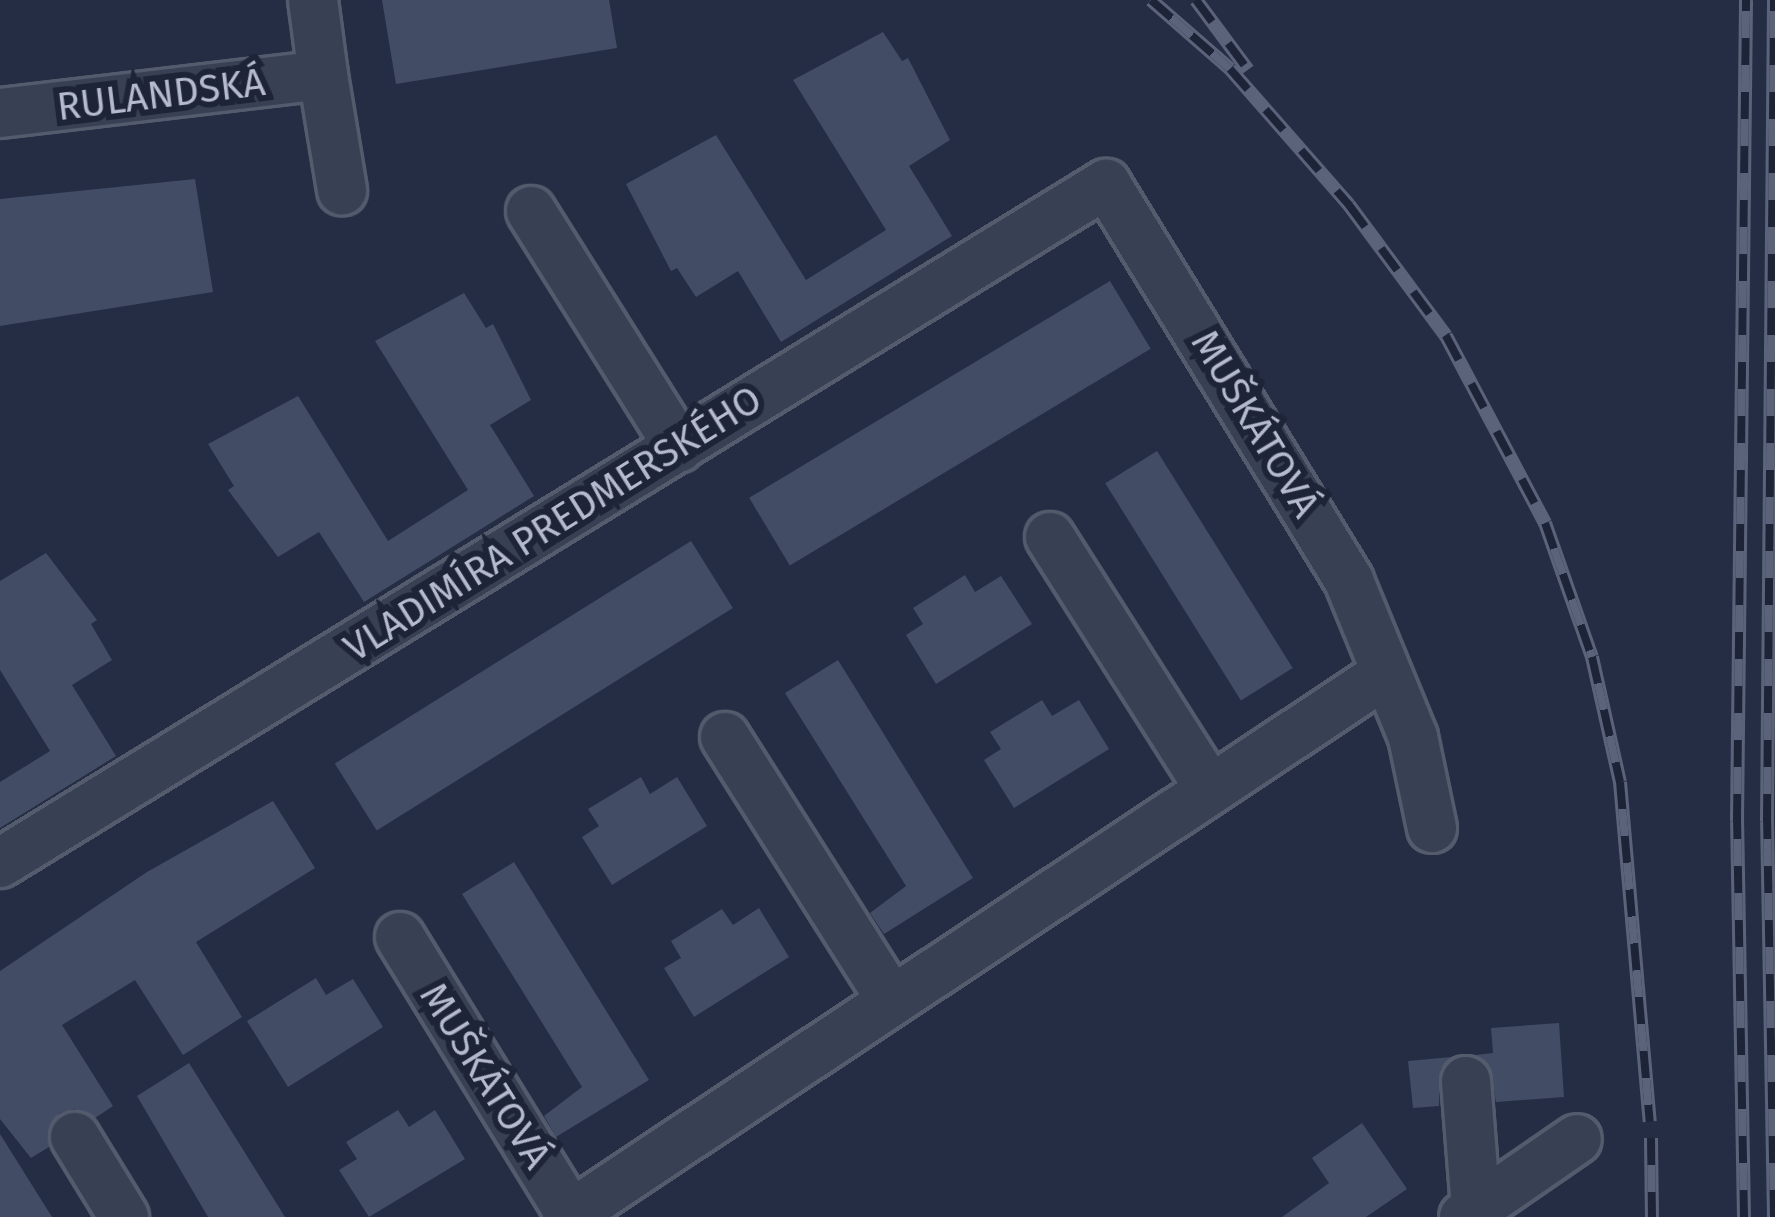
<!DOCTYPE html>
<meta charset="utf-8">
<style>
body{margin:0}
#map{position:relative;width:1775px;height:1217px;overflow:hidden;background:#242d43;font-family:"Fira Sans",sans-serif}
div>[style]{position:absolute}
.building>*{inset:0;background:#424c65;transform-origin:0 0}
.roads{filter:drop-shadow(3px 0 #535b6d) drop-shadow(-3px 0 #535b6d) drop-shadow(0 3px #535b6d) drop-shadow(0 -3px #535b6d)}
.minor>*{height:48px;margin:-24px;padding:0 24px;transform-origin:24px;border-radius:24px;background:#384053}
.rail>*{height:14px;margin-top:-7px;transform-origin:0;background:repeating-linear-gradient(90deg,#1d2438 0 27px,#5a637a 0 54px);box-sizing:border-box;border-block:3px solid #5a637a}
span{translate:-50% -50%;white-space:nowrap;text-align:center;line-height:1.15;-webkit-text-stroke:12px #1d2438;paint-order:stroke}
.street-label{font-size:39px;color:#b5bbcd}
</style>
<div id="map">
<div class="building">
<div style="clip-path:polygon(382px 0,609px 0,617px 48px,396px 84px)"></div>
<div style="clip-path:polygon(883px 32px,902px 61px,908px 58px,950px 140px,909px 166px,952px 236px,781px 342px,738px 271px,696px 297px,677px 268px,671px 271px,626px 184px,716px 135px,806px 280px,886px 230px,793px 80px)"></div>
<div style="clip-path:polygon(195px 179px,213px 292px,0 326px,0 199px)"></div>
<div style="left:1110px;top:281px;width:79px;height:421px;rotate:59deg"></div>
<div style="clip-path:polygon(464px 293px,486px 328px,493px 324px,531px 400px,490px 425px,534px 496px,364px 602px,319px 532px,278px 557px,228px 490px,234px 486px,208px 444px,298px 396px,388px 541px,468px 490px,375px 341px)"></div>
<div style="left:1157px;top:451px;width:256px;height:61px;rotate:58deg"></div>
<div style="left:691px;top:541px;width:79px;height:420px;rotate:58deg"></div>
<div style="clip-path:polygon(46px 553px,97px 620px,91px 624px,112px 660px,72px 685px,116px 756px,0 828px,0 782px,50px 751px,0 670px,0 581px)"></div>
<div style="clip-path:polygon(965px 575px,975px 592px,1001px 576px,1032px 624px,936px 684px,906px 635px,923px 624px,913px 608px)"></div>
<div style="clip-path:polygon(838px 660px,973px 878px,884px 934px,870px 913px,906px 886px,785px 693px)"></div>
<div style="clip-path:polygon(1042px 700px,1052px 716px,1079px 700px,1109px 749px,1014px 808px,984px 760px,1001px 749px,990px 732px)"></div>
<div style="clip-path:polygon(641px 777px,650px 794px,677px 777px,707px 826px,612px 885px,582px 837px,599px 826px,588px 809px)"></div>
<div style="clip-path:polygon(273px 801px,315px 868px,196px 942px,242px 1017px,183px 1055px,135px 980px,62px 1025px,113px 1106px,95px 1118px,75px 1109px,59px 1113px,49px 1147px,31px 1158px,0 1119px,0 971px,147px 872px)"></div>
<div style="clip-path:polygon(514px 862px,649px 1080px,556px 1137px,544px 1116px,582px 1087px,462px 894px)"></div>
<div style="clip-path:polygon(759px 908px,789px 957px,694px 1017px,664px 968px,681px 958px,671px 941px,722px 909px,733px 925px)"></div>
<div style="clip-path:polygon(316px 978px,326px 995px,353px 979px,383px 1027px,288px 1087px,247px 1021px)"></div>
<div style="clip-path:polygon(1559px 1023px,1564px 1097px,1496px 1102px,1490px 1066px,1476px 1055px,1493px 1053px,1491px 1028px)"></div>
<div style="clip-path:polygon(1451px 1057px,1440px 1070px,1439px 1106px,1413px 1108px,1408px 1061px)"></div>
<div style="clip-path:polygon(189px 1063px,285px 1217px,208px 1217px,137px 1096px)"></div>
<div style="clip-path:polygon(398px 1110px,409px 1127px,435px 1110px,465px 1159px,369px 1217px,339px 1170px,357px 1159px,346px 1142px)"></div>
<div style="clip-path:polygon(1362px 1123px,1407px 1189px,1366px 1217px,1282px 1217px,1329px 1183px,1312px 1158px)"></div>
<div style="clip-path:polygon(0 1134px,52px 1217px,0 1217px)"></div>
</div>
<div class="roads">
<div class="minor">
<div style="left:313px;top:0;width:76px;rotate:82.4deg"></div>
<div style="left:0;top:113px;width:325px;rotate:-6.7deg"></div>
<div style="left:323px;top:75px;width:117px;rotate:80.6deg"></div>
<div style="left:531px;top:211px;width:279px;rotate:57.9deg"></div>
<div style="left:1050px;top:537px;width:299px;rotate:57.6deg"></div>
<div style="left:725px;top:737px;width:312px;rotate:57.7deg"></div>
<div style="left:0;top:863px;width:1298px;rotate:-31.55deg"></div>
<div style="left:1106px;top:184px;width:465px;rotate:58.5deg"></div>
<div style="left:1349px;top:581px;width:169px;rotate:67.7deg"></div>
<div style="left:1413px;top:737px;width:93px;rotate:78.2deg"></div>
<div style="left:400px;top:937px;width:326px;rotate:58.4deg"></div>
<div style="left:1466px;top:1081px;width:128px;rotate:85.5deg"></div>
<div style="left:75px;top:1137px;width:94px;rotate:58.5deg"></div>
<div style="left:567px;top:1217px;width:982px;rotate:-33.58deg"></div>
<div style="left:1464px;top:1217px;width:137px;rotate:-34.6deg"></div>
</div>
</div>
<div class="rail">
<div style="left:1151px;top:0;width:105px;rotate:41.1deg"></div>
<div style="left:1230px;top:69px;width:181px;rotate:48.8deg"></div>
<div style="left:1349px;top:205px;width:163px;rotate:53.5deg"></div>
<div style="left:1446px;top:336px;width:212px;rotate:62.1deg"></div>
<div style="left:1545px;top:523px;width:142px;rotate:70.7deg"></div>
<div style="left:1592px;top:657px;width:128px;rotate:77.4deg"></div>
<div style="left:1620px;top:782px;width:341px;rotate:85deg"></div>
<div style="left:1196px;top:0;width:87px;rotate:53.4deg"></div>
<div style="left:1651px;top:1138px;width:79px;rotate:89.3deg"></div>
<div style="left:1744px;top:1217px;width:396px;rotate:-91deg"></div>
<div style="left:1737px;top:821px;width:821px;rotate:-89.37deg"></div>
<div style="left:1774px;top:1217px;width:396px;rotate:-91deg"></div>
<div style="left:1767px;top:821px;width:821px;rotate:-89.51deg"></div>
</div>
<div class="street-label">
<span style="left:161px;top:95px;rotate:-7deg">RULANDSKÁ</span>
<span style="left:1255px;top:424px;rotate:59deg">MUŠKÁTOVÁ</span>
<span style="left:553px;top:524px;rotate:-32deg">VLADIMÍRA PREDMERSKÉHO</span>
<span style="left:485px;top:1076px;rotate:58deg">MUŠKÁTOVÁ</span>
</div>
</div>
